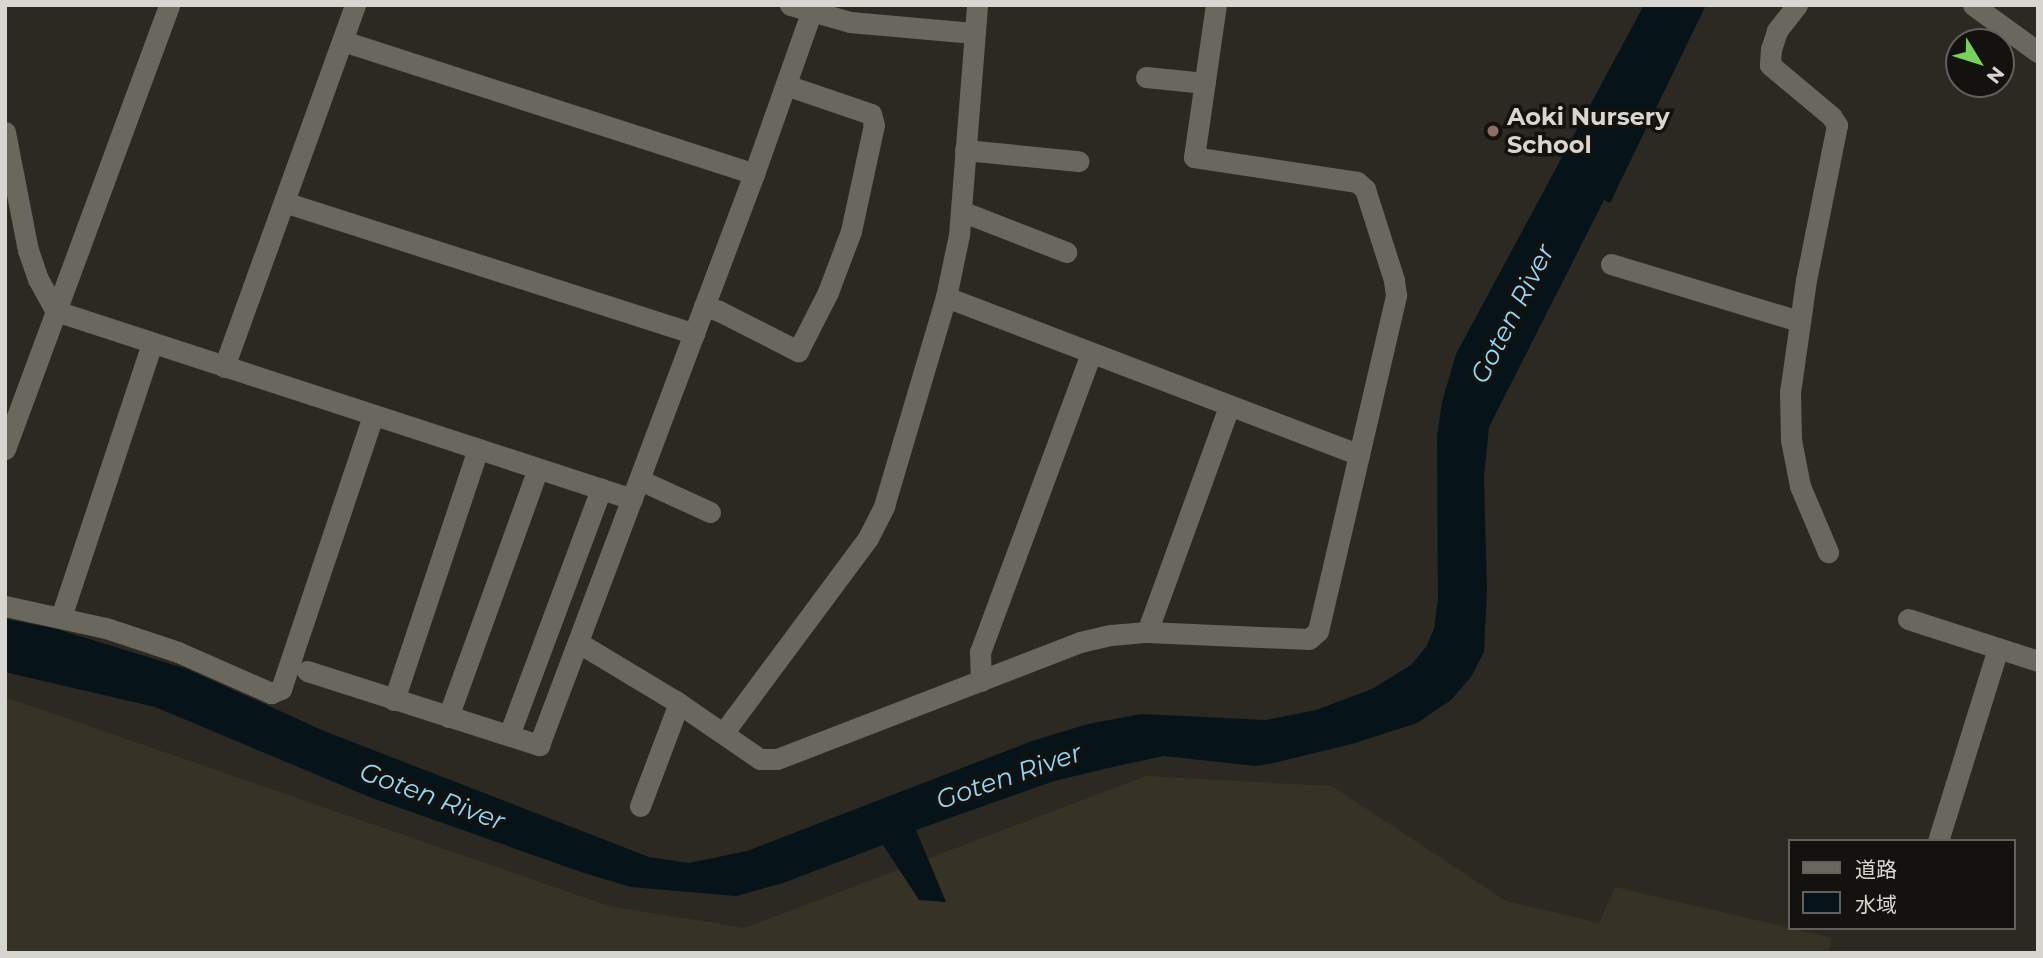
<!DOCTYPE html>
<meta charset="utf-8">
<style>
body{margin:0}
#map{position:relative;width:2043px;height:958px;overflow:hidden;background:#2c2922;font-family:Montserrat,"Noto Sans JP",sans-serif}
div>[style]{position:absolute}
.built>*{inset:0;background:#363225}
.water>*{inset:0;background:#061319}
.minor>*{height:21px;margin:-10.5px;padding:0 10.5px;transform-origin:10.5px;border-radius:10.5px;background:#6a675f}
.dots>*{width:19px;height:19px;translate:-50% -50%;box-sizing:border-box;border:4px solid #13120f;border-radius:50%}
span{translate:-50% -50%;white-space:nowrap;text-align:center;line-height:1.15;-webkit-text-stroke:7px #13120f;paint-order:stroke}
.poi-label{font-size:24px;color:#d7d6d1;font-weight:700}
.left{translate:0 -50%;text-align:left}
.water-label{font-size:26px;color:#92d8fa;font-style:italic}
.frame{position:absolute;inset:0;border:7px solid #d7d6d1;pointer-events:none}
.legend{position:absolute;left:1788px;top:839px;width:228px;height:91px;box-sizing:border-box;background:#13120f;border:2px solid #61605d;margin:0;padding:9px 12px;list-style:none;font-size:21px;color:#d7d6d1}
.legend li{display:flex;align-items:center;gap:14px;height:35px}
.legend b{width:35px;border:2px solid #61605d}
.north{position:absolute;left:1945px;top:28px;width:70px;height:70px;box-sizing:border-box;background:#13120f;border:2px solid #61605d;border-radius:50%;rotate:128deg;font-size:19px;font-weight:700;line-height:28px;text-align:center;color:#d7d6d1}
.north::after{content:'';display:block;margin:auto;width:24px;height:32px;background:#76d25a;clip-path:polygon(50% 0,100% 100%,50% 72%,0 100%)}
</style>
<div id="map">
<div class="built">
<div style="clip-path:polygon(5px 697px,609px 906px,745px 928px,1146px 776px,1332px 786px,1506px 901px,1599px 923px,1615px 887px,1832px 938px,1828px 953px,5px 953px)"></div>
</div>
<div class="water">
<div style="clip-path:polygon(1644px 5px,1706px 5px,1610px 203px,1604px 200px,1489px 427px,1484px 477px,1487px 589px,1484px 652px,1471px 677px,1451px 700px,1417px 723px,1352px 744px,1269px 764px,1255px 766px,1164px 756px,1117px 766px,1054px 781px,916px 830px,946px 902px,919px 900px,883px 845px,783px 883px,736px 896px,631px 887px,581px 872px,372px 798px,155px 707px,5px 672px,5px 619px,53px 628px,187px 669px,324px 731px,649px 857px,689px 863px,747px 851px,1032px 741px,1088px 724px,1141px 714px,1266px 720px,1316px 710px,1372px 689px,1411px 665px,1426px 647px,1434px 629px,1438px 599px,1437px 436px,1442px 402px,1456px 354px)"></div>
</div>
<div class="minor">
<div style="left:790px;top:5px;width:62px;rotate:15.8deg"></div>
<div style="left:850px;top:22px;width:124px;rotate:5.1deg"></div>
<div style="left:1797px;top:5px;width:33px;rotate:128deg"></div>
<div style="left:1777px;top:31px;width:19px;rotate:108deg"></div>
<div style="left:1771px;top:49px;width:16px;rotate:94deg"></div>
<div style="left:1770px;top:65px;width:80px;rotate:39.9deg"></div>
<div style="left:1831px;top:116px;width:11px;rotate:56deg"></div>
<div style="left:1837px;top:125px;width:158px;rotate:101.3deg"></div>
<div style="left:1806px;top:280px;width:113px;rotate:98.1deg"></div>
<div style="left:1790px;top:392px;width:48px;rotate:88.8deg"></div>
<div style="left:1791px;top:440px;width:47px;rotate:78.9deg"></div>
<div style="left:1800px;top:486px;width:72px;rotate:67deg"></div>
<div style="left:1973px;top:5px;width:80px;rotate:35.9deg"></div>
<div style="left:343px;top:41px;width:432px;rotate:17.9deg"></div>
<div style="left:1146px;top:77px;width:59px;rotate:5.8deg"></div>
<div style="left:5px;top:132px;width:120px;rotate:79deg"></div>
<div style="left:28px;top:250px;width:31px;rotate:71deg"></div>
<div style="left:38px;top:279px;width:37px;rotate:61deg"></div>
<div style="left:56px;top:311px;width:606px;rotate:18.08deg"></div>
<div style="left:965px;top:150px;width:114px;rotate:5.6deg"></div>
<div style="left:284px;top:202px;width:431px;rotate:17.8deg"></div>
<div style="left:961px;top:211px;width:113px;rotate:21.3deg"></div>
<div style="left:1611px;top:264px;width:196px;rotate:16.9deg"></div>
<div style="left:946px;top:297px;width:442px;rotate:20.9deg"></div>
<div style="left:704px;top:306px;width:16px;rotate:18deg"></div>
<div style="left:719px;top:311px;width:89px;rotate:26.9deg"></div>
<div style="left:798px;top:351px;width:66px;rotate:-63deg"></div>
<div style="left:828px;top:292px;width:65px;rotate:-69.3deg"></div>
<div style="left:851px;top:231px;width:108px;rotate:-77.8deg"></div>
<div style="left:874px;top:125px;width:11px;rotate:-105deg"></div>
<div style="left:871px;top:114px;width:90px;rotate:-161.2deg"></div>
<div style="left:224px;top:367px;width:385px;rotate:-70.1deg"></div>
<div style="left:5px;top:449px;width:473px;rotate:-69.7deg"></div>
<div style="left:640px;top:480px;width:77px;rotate:24.6deg"></div>
<div style="left:5px;top:606px;width:103px;rotate:12.3deg"></div>
<div style="left:106px;top:628px;width:76px;rotate:18.4deg"></div>
<div style="left:178px;top:652px;width:102px;rotate:23.8deg"></div>
<div style="left:271px;top:693px;width:11px;rotate:-22deg"></div>
<div style="left:281px;top:689px;width:289px;rotate:-71.4deg"></div>
<div style="left:61px;top:617px;width:289px;rotate:-71.6deg"></div>
<div style="left:1908px;top:619px;width:137px;rotate:17.9deg"></div>
<div style="left:1147px;top:632px;width:239px;rotate:-70deg"></div>
<div style="left:579px;top:643px;width:111px;rotate:31deg"></div>
<div style="left:674px;top:700px;width:104px;rotate:34.5deg"></div>
<div style="left:760px;top:759px;width:17px"></div>
<div style="left:777px;top:759px;width:325px;rotate:-21.1deg"></div>
<div style="left:1080px;top:642px;width:32px;rotate:-13deg"></div>
<div style="left:1111px;top:635px;width:36px;rotate:-5deg"></div>
<div style="left:1147px;top:632px;width:162px;rotate:2.5deg"></div>
<div style="left:1309px;top:639px;width:12px;rotate:-42deg"></div>
<div style="left:1318px;top:631px;width:345px;rotate:-76.9deg"></div>
<div style="left:1396px;top:295px;width:15px;rotate:-98deg"></div>
<div style="left:1394px;top:280px;width:96px;rotate:-107.7deg"></div>
<div style="left:1365px;top:189px;width:11px;rotate:-139deg"></div>
<div style="left:1357px;top:182px;width:165px;rotate:-171.3deg"></div>
<div style="left:1194px;top:157px;width:154px;rotate:-81.8deg"></div>
<div style="left:307px;top:671px;width:244px;rotate:17.7deg"></div>
<div style="left:539px;top:745px;width:610px;rotate:-69.37deg"></div>
<div style="left:754px;top:174px;width:171px;rotate:-70.5deg"></div>
<div style="left:981px;top:681px;width:29px;rotate:-92deg"></div>
<div style="left:980px;top:652px;width:318px;rotate:-69.6deg"></div>
<div style="left:394px;top:700px;width:265px;rotate:-71.5deg"></div>
<div style="left:448px;top:717px;width:264px;rotate:-70.1deg"></div>
<div style="left:724px;top:732px;width:242px;rotate:-53.4deg"></div>
<div style="left:868px;top:538px;width:36px;rotate:-63deg"></div>
<div style="left:884px;top:506px;width:218px;rotate:-73.5deg"></div>
<div style="left:946px;top:297px;width:63px;rotate:-78.2deg"></div>
<div style="left:959px;top:235px;width:231px;rotate:-85.5deg"></div>
<div style="left:509px;top:735px;width:263px;rotate:-69.5deg"></div>
<div style="left:640px;top:806px;width:110px;rotate:-69.3deg"></div>
<div style="left:1938px;top:841px;width:202px;rotate:-72.7deg"></div>
</div>
<div class="dots">
<div style="left:1493px;top:131px;background:#8d6e63"></div>
</div>
<div class="poi-label">
<span class="left" style="left:1507px;top:131px">Aoki Nursery<br>School</span>
</div>
<div class="water-label">
<span style="left:1513px;top:314px;rotate:-63deg">Goten River</span>
<span style="left:1009px;top:777px;rotate:-19deg">Goten River</span>
<span style="left:432px;top:797px;rotate:20deg">Goten River</span>
</div>
<div class="frame"></div>
<ul class="legend">
<li><b style="height:9px;background:#6a675f"></b>道路</li>
<li><b style="height:19px;background:#061319"></b>水域</li>
</ul>
<div class="north">N</div>
</div>
